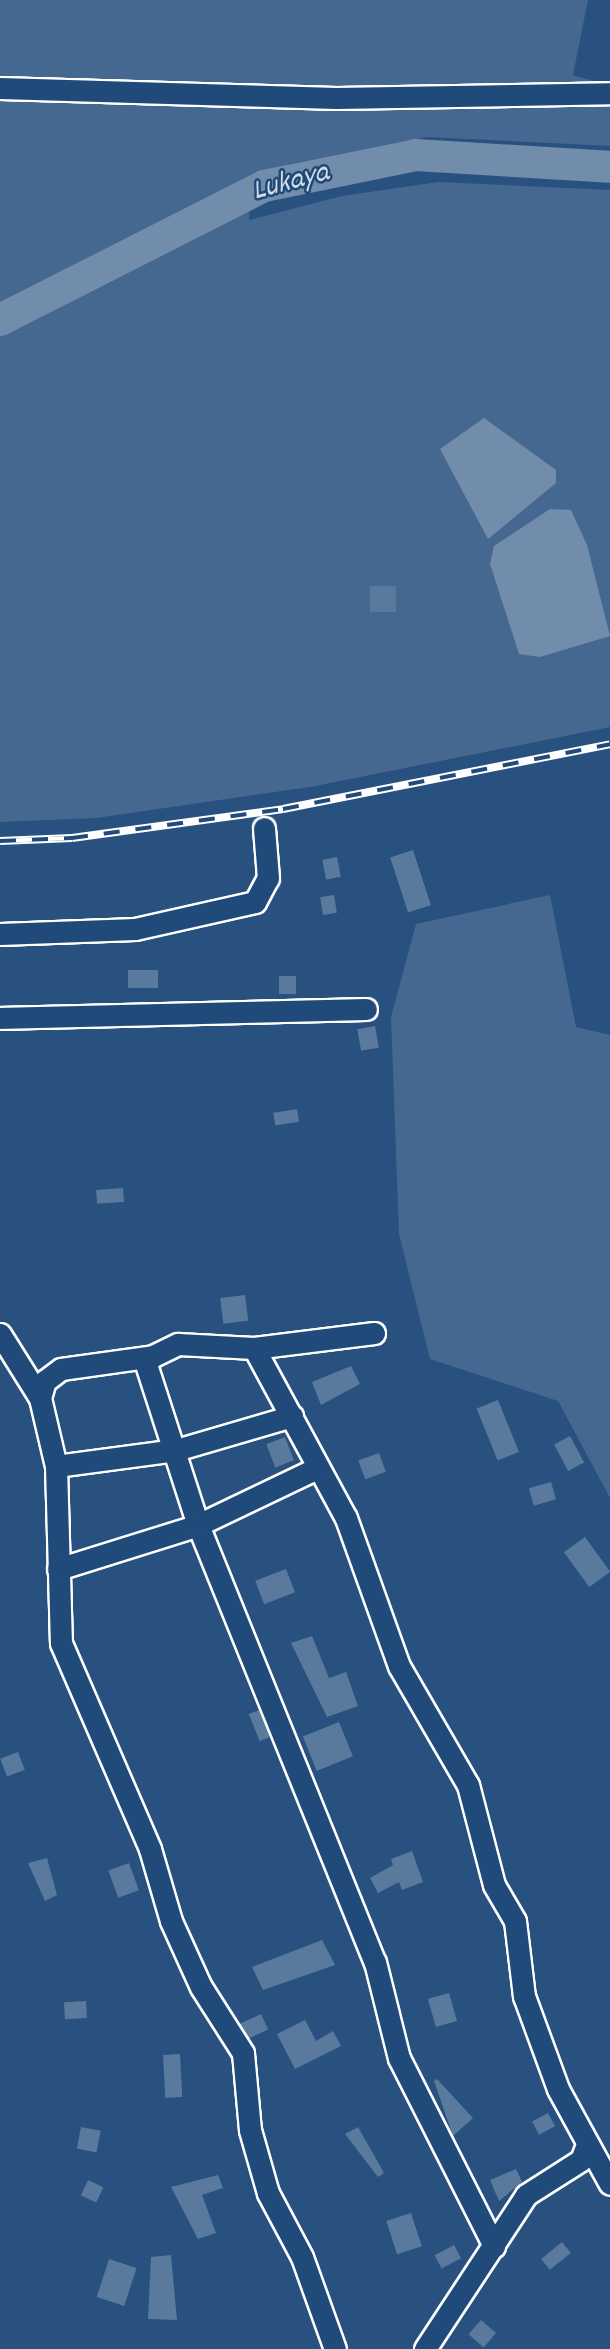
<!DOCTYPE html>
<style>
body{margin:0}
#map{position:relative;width:610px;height:2349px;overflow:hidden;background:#28517f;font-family:Dekko,sans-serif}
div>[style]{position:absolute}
.green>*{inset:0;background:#446890}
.water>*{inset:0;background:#718dab}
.river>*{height:32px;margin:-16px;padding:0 16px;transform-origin:16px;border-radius:16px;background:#718dab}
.building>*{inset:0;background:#5a7a9d;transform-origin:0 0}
.roads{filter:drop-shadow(2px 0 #fff) drop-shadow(-2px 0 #fff) drop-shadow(0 2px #fff) drop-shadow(0 -2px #fff)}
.minor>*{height:21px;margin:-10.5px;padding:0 10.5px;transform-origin:10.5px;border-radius:10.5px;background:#1f4a7a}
.rail>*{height:8px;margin-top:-4px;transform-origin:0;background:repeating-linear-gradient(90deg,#1f4a7a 0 16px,#fff 0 32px);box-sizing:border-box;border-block:2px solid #fff}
span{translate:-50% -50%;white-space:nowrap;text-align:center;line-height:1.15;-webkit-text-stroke:5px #1f4a7a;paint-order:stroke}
.water-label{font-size:30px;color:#d4dde6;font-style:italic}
</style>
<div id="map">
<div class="green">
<div style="clip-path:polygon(0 0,588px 0,573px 75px,610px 86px,610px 146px,427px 137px,290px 164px,251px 179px,249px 220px,342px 196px,438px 182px,610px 190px,610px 727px,310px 787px,96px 818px,0 822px)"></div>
<div style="clip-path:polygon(550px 895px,576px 1027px,610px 1035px,610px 1498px,558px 1401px,430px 1359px,399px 1234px,391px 1017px,416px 924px)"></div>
</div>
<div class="water">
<div style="clip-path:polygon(484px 418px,556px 470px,556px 483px,488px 539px,440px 449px)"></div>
<div style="clip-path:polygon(550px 509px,571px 510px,587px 545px,610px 636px,540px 657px,519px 654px,490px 564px,494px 546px)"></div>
</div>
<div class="river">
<div style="left:0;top:320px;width:296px;rotate:-26.9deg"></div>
<div style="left:264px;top:186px;width:155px;rotate:-11.5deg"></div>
<div style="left:416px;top:155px;width:194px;rotate:3.5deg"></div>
</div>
<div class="building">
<div style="left:370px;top:586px;width:26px;height:26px"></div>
<div style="left:413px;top:850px;width:58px;height:24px;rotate:72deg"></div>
<div style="left:337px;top:857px;width:20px;height:15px;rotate:79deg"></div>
<div style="left:334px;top:895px;width:18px;height:14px;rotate:81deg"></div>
<div style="left:128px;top:970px;width:30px;height:18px"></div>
<div style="left:279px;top:976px;width:17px;height:18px"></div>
<div style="left:375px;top:1026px;width:22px;height:18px;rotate:80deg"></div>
<div style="left:297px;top:1109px;width:13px;height:24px;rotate:81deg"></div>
<div style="left:123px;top:1188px;width:14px;height:27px;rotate:86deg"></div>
<div style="left:245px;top:1295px;width:26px;height:25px;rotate:83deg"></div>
<div style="clip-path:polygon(351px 1366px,360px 1384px,321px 1405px,312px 1382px)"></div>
<div style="left:498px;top:1400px;width:56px;height:23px;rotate:68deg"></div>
<div style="left:570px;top:1436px;width:30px;height:18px;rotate:62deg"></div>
<div style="left:285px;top:1437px;width:25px;height:20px;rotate:69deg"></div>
<div style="left:379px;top:1453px;width:20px;height:22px;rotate:70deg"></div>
<div style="left:551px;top:1482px;width:18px;height:23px;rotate:74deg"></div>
<div style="left:585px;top:1537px;width:43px;height:26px;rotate:54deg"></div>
<div style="left:286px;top:1569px;width:25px;height:33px;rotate:69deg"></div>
<div style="clip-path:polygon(312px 1636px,329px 1678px,346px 1672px,358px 1706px,327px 1717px,291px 1643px)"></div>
<div style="left:259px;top:1710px;width:29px;height:11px;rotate:68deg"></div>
<div style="left:339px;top:1722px;width:37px;height:39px;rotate:68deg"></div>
<div style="left:18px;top:1752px;width:19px;height:19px;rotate:69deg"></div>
<div style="clip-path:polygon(412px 1851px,423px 1882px,402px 1890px,399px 1882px,378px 1893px,370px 1878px,393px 1865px,391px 1859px)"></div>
<div style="clip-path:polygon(47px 1858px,57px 1895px,45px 1901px,28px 1863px)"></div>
<div style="left:129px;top:1863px;width:29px;height:22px;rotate:70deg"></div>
<div style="clip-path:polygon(322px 1940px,335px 1965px,263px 1990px,252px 1967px)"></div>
<div style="left:449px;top:1993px;width:29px;height:22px;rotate:74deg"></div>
<div style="left:86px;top:2001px;width:17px;height:22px;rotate:87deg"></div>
<div style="left:261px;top:2014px;width:17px;height:23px;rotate:65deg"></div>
<div style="clip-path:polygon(305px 2020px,316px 2041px,333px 2031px,341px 2046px,295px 2069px,277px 2034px)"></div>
<div style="left:180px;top:2054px;width:43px;height:17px;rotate:87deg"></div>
<div style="clip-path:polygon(437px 2079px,473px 2118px,453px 2136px,434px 2081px)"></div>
<div style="left:548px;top:2113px;width:15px;height:18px;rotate:62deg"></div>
<div style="left:81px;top:2127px;width:20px;height:22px;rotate:11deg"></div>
<div style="clip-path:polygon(358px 2127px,384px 2173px,378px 2177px,345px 2134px)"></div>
<div style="clip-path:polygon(516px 2169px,522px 2182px,499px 2201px,490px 2180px)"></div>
<div style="clip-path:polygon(218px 2175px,223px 2188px,202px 2195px,216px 2233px,198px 2239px,171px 2187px)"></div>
<div style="left:88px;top:2180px;width:17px;height:17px;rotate:25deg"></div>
<div style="left:411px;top:2213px;width:35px;height:26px;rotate:72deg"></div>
<div style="left:562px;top:2242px;width:14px;height:27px;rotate:51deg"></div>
<div style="left:454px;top:2245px;width:15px;height:22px;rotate:62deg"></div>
<div style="clip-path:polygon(171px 2255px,177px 2320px,148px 2319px,151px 2257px)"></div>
<div style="left:109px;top:2259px;width:29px;height:40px;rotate:18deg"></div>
<div style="left:481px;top:2320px;width:20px;height:19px;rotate:41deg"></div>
</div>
<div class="roads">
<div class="minor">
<div style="left:0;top:88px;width:336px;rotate:1.7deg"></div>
<div style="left:336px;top:98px;width:274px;rotate:-1deg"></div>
<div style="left:0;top:934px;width:135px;rotate:-2.1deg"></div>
<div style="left:135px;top:929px;width:123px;rotate:-12.7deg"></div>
<div style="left:255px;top:902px;width:27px;rotate:-62deg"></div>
<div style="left:268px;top:878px;width:50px;rotate:-94.6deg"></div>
<div style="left:0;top:1018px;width:366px;rotate:-1.4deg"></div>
<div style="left:0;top:1334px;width:75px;rotate:58deg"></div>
<div style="left:40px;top:1398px;width:70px;rotate:76.8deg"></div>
<div style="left:56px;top:1466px;width:177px;rotate:88.4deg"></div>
<div style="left:61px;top:1643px;width:224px;rotate:66.6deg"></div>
<div style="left:150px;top:1849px;width:75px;rotate:73.7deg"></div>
<div style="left:171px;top:1921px;width:72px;rotate:65.6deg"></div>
<div style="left:201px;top:1987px;width:78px;rotate:57.5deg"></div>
<div style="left:243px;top:2053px;width:77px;rotate:84.8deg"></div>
<div style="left:250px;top:2130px;width:66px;rotate:74.1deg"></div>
<div style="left:268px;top:2193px;width:72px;rotate:62deg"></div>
<div style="left:302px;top:2257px;width:98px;rotate:70.3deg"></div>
<div style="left:254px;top:1348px;width:193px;rotate:61.6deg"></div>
<div style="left:346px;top:1518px;width:157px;rotate:70.3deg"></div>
<div style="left:399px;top:1666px;width:138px;rotate:59.9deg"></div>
<div style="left:468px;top:1785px;width:103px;rotate:75.4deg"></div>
<div style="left:494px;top:1885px;width:42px;rotate:59.7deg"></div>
<div style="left:515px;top:1921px;width:76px;rotate:83.2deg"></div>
<div style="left:524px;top:1996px;width:99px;rotate:69.9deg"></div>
<div style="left:558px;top:2089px;width:108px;rotate:61.3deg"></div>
<div style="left:144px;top:1358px;width:176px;rotate:72.1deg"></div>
<div style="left:198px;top:1525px;width:471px;rotate:68deg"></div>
<div style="left:375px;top:1962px;width:99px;rotate:76deg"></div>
<div style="left:399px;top:2058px;width:211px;rotate:63.2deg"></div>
<div style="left:40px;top:1398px;width:18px;rotate:-74deg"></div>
<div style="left:45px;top:1381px;width:20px;rotate:-37deg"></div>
<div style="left:61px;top:1369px;width:93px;rotate:-8deg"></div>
<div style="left:153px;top:1356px;width:28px;rotate:-26deg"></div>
<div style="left:178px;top:1344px;width:76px;rotate:3deg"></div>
<div style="left:254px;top:1348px;width:121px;rotate:-7.1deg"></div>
<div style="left:56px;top:1466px;width:121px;rotate:-7.6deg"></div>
<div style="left:176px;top:1450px;width:121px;rotate:-16.3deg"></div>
<div style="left:58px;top:1569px;width:147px;rotate:-17.4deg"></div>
<div style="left:198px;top:1525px;width:132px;rotate:-25.6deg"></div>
<div style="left:425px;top:2349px;width:184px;rotate:-56.7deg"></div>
<div style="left:526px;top:2195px;width:65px;rotate:-32.5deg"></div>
<div style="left:581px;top:2160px;width:14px;rotate:-69deg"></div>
</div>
</div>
<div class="rail">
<div style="left:0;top:841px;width:72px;rotate:-2.4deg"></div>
<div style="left:72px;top:838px;width:213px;rotate:-7.8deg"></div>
<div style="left:283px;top:809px;width:333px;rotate:-11.2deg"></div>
</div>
<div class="water-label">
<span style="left:291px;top:184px;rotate:-15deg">Lukaya</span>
</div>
</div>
